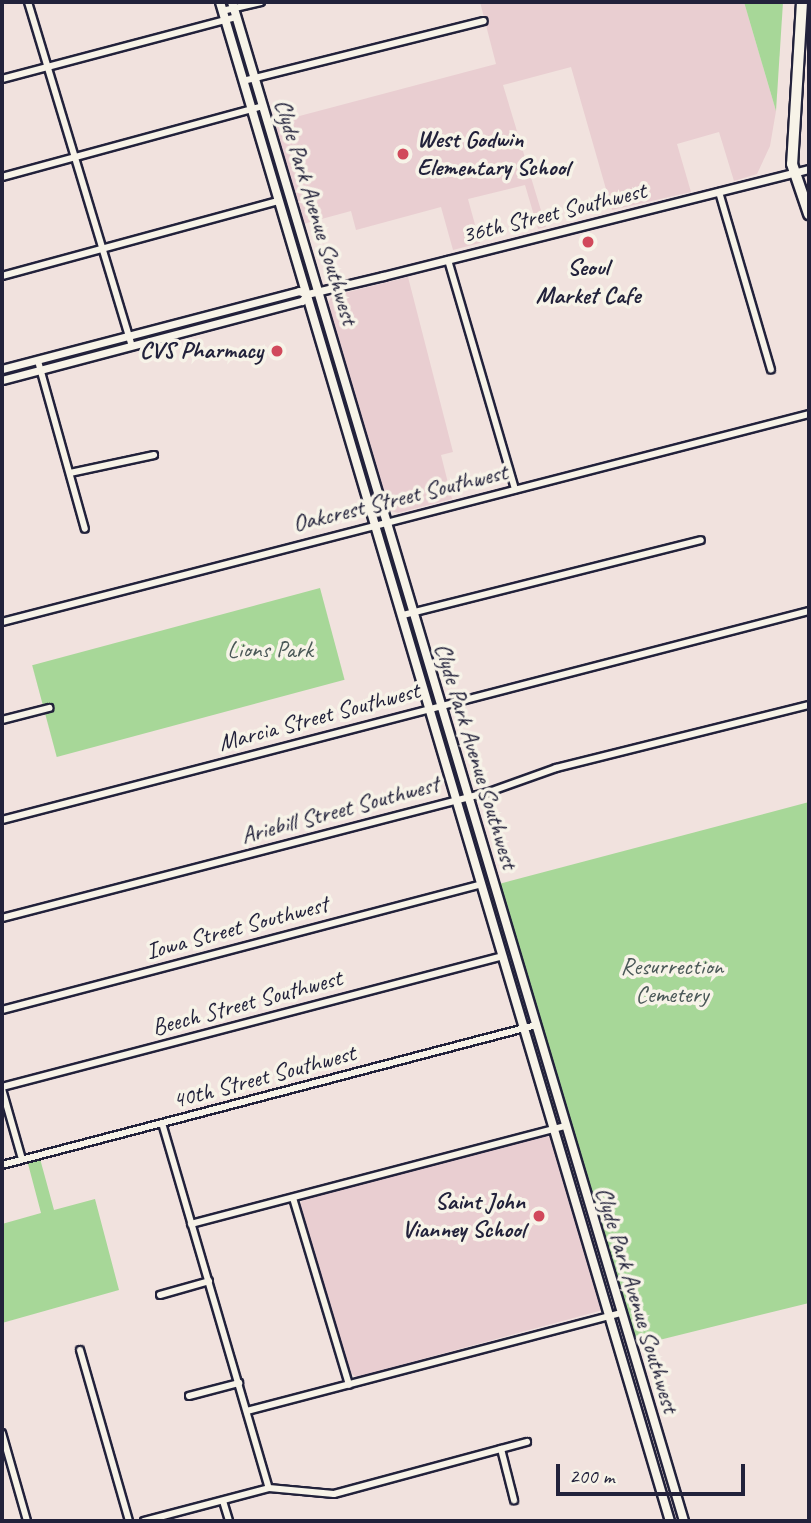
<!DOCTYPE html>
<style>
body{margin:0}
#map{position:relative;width:811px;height:1523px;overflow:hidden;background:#f1e2de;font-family:Caveat,sans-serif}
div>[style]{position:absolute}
.built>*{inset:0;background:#e9ced1}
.green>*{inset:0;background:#a7d798;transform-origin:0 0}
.roads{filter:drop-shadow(2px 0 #22223b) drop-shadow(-2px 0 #22223b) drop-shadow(0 2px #22223b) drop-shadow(0 -2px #22223b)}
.minor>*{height:6px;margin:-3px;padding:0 3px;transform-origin:3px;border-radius:3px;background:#f7f3e8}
.tertiary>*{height:7px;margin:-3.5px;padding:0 3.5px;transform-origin:3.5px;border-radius:3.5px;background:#f7f3e8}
.secondary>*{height:8px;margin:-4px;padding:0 4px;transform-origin:4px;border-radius:4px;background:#f7f3e8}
.motorway>*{height:10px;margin:-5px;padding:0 5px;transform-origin:5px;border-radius:5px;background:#f7f3e8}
.dots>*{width:19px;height:19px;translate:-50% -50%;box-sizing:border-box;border:4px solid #f7f3e8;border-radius:50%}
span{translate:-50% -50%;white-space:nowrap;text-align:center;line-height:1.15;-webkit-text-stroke:7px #f7f3e8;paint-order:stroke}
.poi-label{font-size:24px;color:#22223b;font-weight:700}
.left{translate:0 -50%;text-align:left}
.right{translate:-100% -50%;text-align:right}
.street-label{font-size:24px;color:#22223b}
.park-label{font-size:24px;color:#4a5857}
.frame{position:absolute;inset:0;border:4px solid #22223b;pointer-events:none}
.scale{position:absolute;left:556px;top:1464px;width:189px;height:32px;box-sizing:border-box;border:4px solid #22223b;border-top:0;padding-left:9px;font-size:21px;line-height:24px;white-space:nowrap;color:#22223b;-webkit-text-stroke:5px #f7f3e8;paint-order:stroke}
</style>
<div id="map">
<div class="built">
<div style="clip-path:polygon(480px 2px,744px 2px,776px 111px,770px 146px,757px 174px,734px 181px,719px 132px,677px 144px,691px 192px,612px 210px,571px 67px,503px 85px,546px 227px,538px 229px,525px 185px,468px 199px,480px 243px,453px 250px,441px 207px,356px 230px,351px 211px,303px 224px,273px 123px,496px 64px)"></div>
<div style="clip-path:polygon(408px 277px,453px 452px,441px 455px,452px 499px,398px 513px,387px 510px,327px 305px,332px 296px)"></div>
<div style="clip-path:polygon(544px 1135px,552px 1138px,603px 1310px,356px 1377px,348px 1371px,300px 1205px,303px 1199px)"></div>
</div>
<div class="green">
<div style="clip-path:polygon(744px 2px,783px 2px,776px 111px)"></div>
<div style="left:320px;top:588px;width:95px;height:298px;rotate:75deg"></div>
<div style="clip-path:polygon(809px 802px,809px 1303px,635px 1346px,499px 884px)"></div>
<div style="clip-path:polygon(39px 1155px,54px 1210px,95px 1199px,119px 1290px,2px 1323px,2px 1224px,41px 1213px,27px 1160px)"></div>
</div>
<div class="roads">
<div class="minor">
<div style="left:28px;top:2px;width:357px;rotate:73.2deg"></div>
<div style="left:222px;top:11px;width:40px;rotate:-13deg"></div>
<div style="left:2px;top:79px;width:242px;rotate:-14.8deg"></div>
<div style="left:243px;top:81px;width:248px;rotate:-14deg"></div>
<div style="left:2px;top:177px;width:271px;rotate:-15.2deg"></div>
<div style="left:719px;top:192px;width:185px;rotate:73.7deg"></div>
<div style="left:448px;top:260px;width:239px;rotate:73.7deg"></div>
<div style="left:2px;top:276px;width:287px;rotate:-15.2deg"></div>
<div style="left:38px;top:361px;width:174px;rotate:74.4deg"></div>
<div style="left:70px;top:473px;width:86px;rotate:-12.1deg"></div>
<div style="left:403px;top:615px;width:307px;rotate:-14.1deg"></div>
<div style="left:2px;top:622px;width:833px;rotate:-14.45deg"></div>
<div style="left:2px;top:720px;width:49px;rotate:-14.3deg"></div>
<div style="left:2px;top:820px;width:834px;rotate:-14.52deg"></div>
<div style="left:2px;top:918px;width:503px;rotate:-14.51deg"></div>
<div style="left:489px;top:792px;width:71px;rotate:-19.7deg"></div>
<div style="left:556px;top:768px;width:261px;rotate:-14deg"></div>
<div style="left:2px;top:1010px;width:495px;rotate:-14.7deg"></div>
<div style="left:2px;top:1087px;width:518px;rotate:-14.65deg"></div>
<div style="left:2px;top:1089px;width:73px;rotate:74.1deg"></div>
<div style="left:162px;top:1123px;width:380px;rotate:73.7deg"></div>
<div style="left:2px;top:1165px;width:552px;rotate:-14.69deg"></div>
<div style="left:293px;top:1198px;width:195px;rotate:73.3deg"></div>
<div style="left:191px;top:1224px;width:387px;rotate:-14.7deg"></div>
<div style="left:160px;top:1295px;width:51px;rotate:-15.9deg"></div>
<div style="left:80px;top:1350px;width:178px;rotate:74deg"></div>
<div style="left:189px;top:1396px;width:52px;rotate:-14.6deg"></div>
<div style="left:247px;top:1411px;width:387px;rotate:-14.7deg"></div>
<div style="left:2px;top:1433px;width:91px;rotate:74.1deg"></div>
<div style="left:501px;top:1449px;width:53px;rotate:75.7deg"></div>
<div style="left:223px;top:1501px;width:21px;rotate:73deg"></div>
<div style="left:144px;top:1521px;width:129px;rotate:-14.8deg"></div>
<div style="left:269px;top:1488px;width:65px;rotate:5.3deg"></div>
<div style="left:334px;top:1494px;width:200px;rotate:-15.1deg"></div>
</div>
<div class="tertiary">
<div style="left:2px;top:369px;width:307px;rotate:-14.7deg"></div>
<div style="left:299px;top:291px;width:9px;rotate:21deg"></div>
<div style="left:307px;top:294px;width:78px;rotate:-13.3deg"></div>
<div style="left:383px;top:276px;width:439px;rotate:-14.1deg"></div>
<div style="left:2px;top:380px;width:310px;rotate:-14.8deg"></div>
<div style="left:302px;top:301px;width:9px;rotate:-54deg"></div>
</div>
<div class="secondary">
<div style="left:220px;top:2px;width:1584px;rotate:73.5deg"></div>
<div style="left:232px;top:2px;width:1585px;rotate:73.43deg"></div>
</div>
<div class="motorway">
<div style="left:802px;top:2px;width:162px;rotate:93.5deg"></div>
<div style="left:792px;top:164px;width:53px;rotate:71.2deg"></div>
</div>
</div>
<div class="dots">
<div style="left:403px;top:154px;background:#d1495b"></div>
<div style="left:588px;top:242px;background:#d1495b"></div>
<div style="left:277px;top:351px;background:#d1495b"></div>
<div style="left:539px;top:1216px;background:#d1495b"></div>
</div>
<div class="poi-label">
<span class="left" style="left:417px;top:154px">West Godwin<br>Elementary School</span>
<span style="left:588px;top:282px">Seoul<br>Market Cafe</span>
<span class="right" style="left:263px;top:351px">CVS Pharmacy</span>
<span class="right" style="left:525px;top:1216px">Saint John<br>Vianney School</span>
</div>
<div class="street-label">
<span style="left:316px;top:212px;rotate:73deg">Clyde Park Avenue Southwest</span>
<span style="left:554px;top:213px;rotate:-14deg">36th Street Southwest</span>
<span style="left:400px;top:498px;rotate:-14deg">Oakcrest Street Southwest</span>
<span style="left:319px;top:717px;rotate:-15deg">Marcia Street Southwest</span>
<span style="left:476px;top:756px;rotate:73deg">Clyde Park Avenue Southwest</span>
<span style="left:340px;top:810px;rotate:-15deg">Ariebill Street Southwest</span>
<span style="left:237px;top:928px;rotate:-15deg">Iowa Street Southwest</span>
<span style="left:247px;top:1003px;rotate:-15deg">Beech Street Southwest</span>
<span style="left:264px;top:1077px;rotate:-15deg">40th Street Southwest</span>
<span style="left:637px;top:1300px;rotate:73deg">Clyde Park Avenue Southwest</span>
</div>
<div class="park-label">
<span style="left:270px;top:650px">Lions Park</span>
<span style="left:672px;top:981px">Resurrection<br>Cemetery</span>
</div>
<div class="frame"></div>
<div class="scale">200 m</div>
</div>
